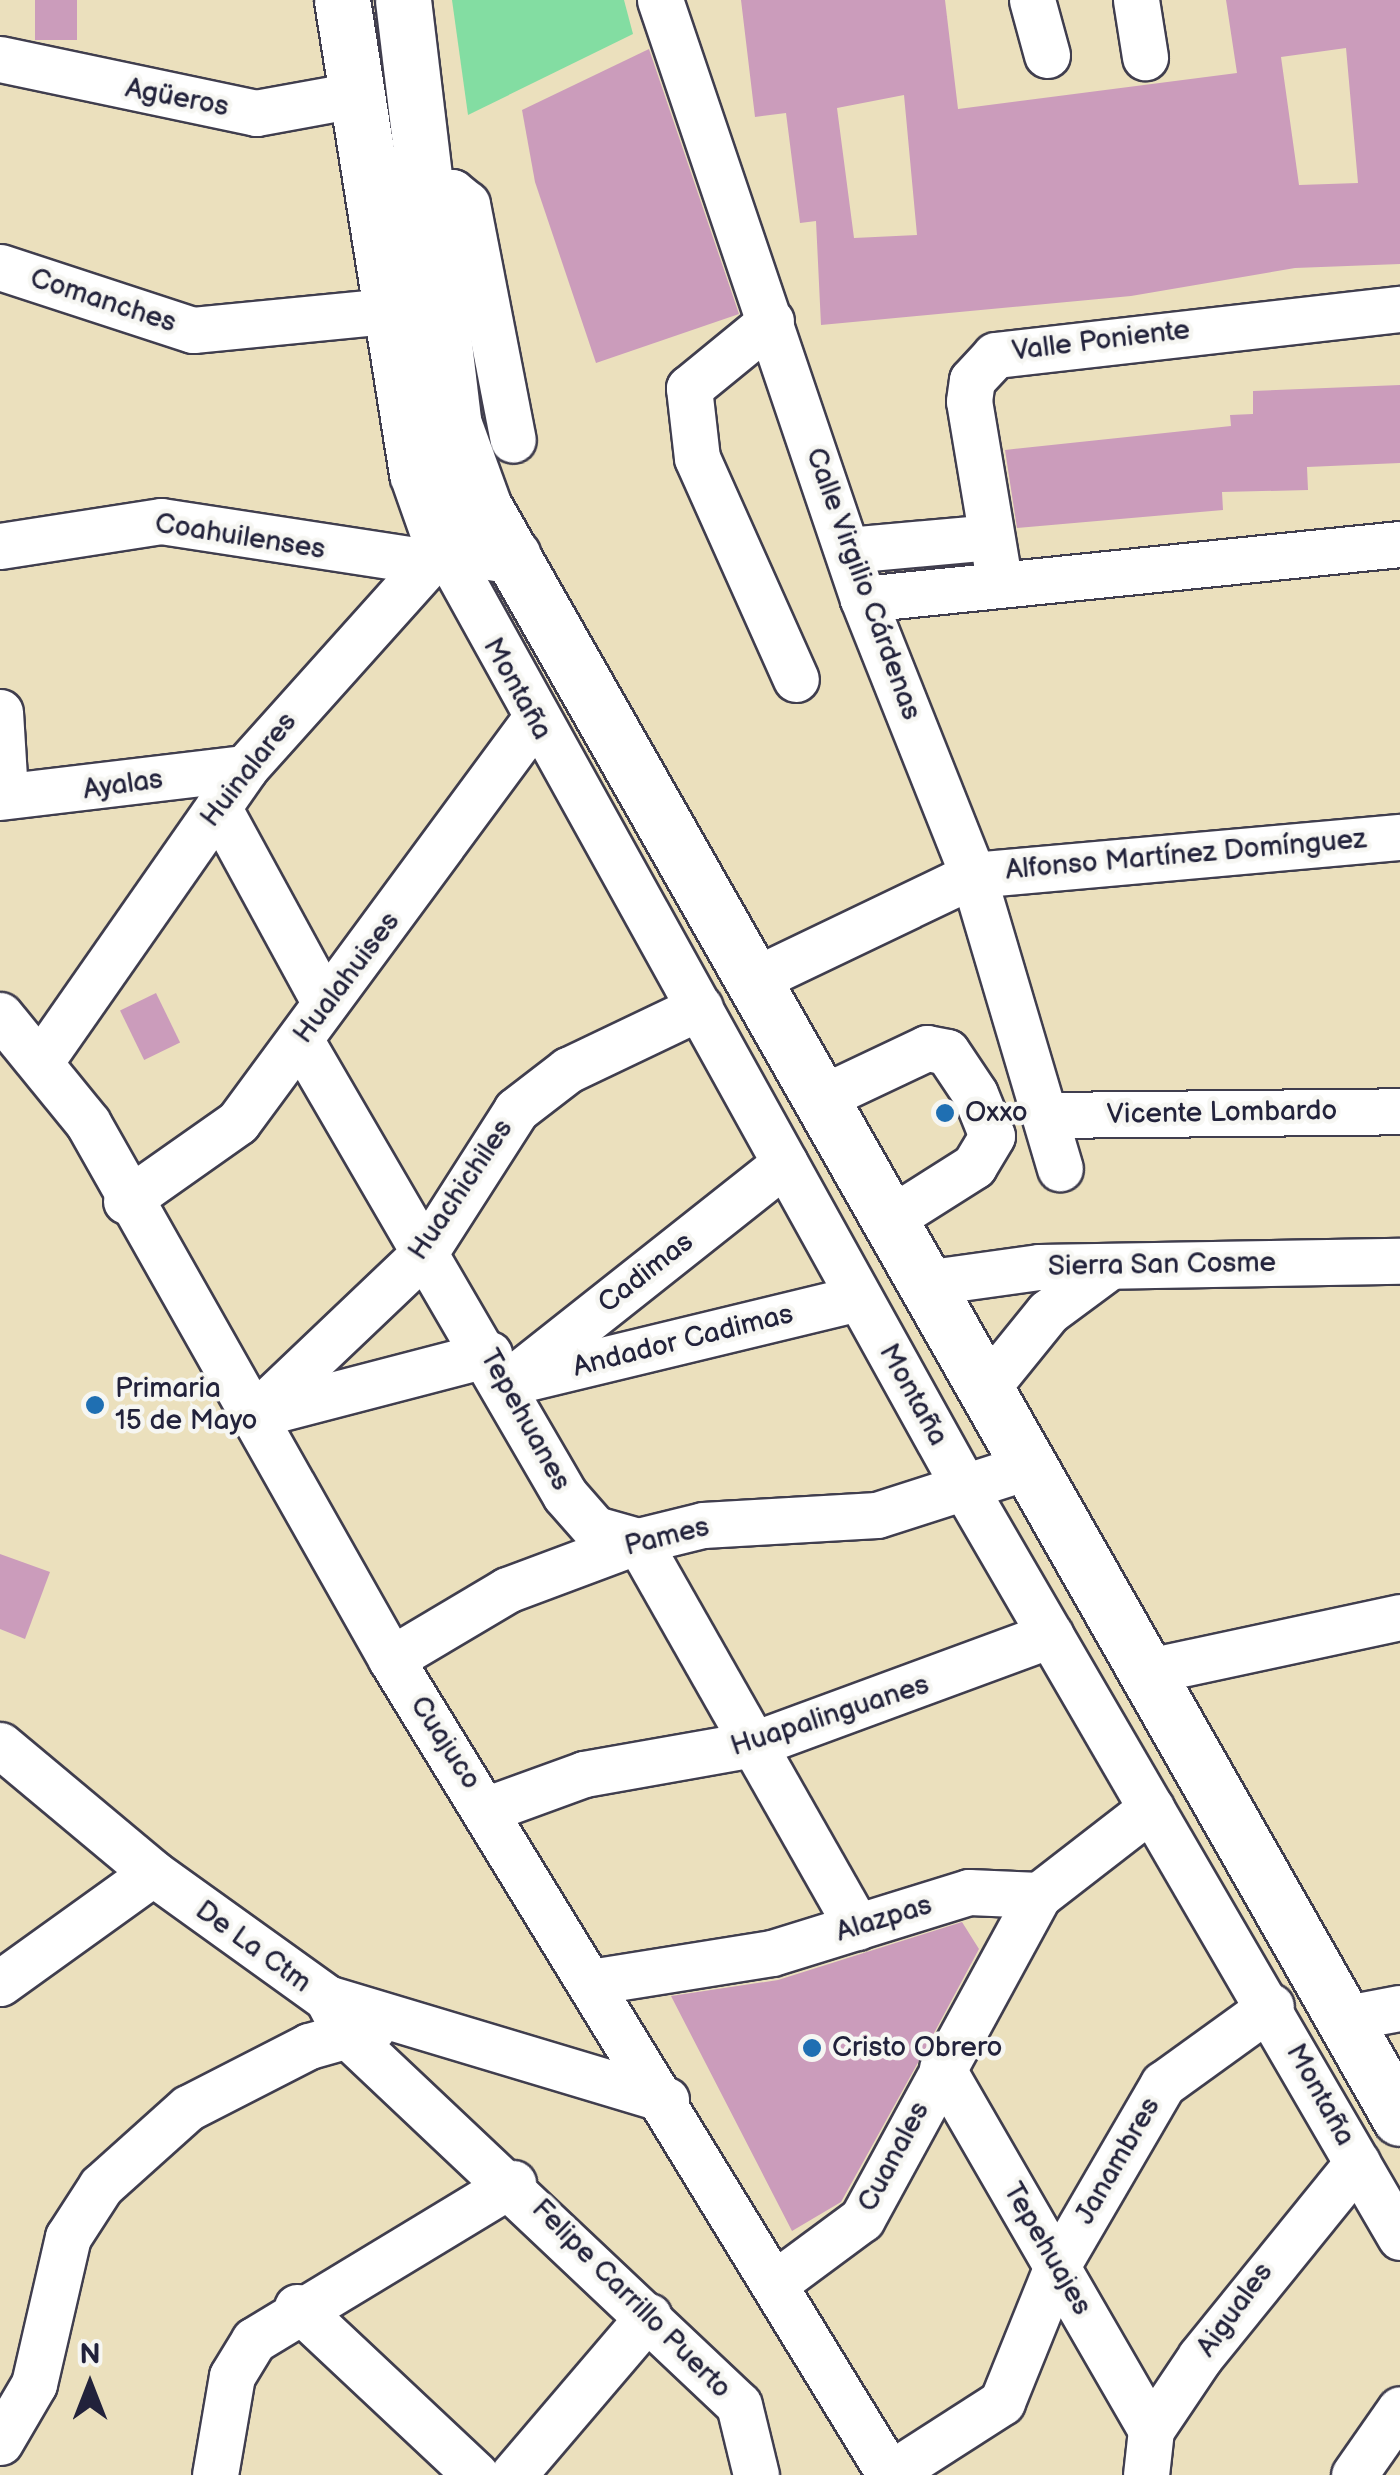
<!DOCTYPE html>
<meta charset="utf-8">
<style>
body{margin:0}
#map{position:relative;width:1400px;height:2475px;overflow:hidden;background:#ebe0bd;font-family:"Balsamiq Sans",sans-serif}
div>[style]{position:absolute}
.green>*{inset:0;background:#83dda2}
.building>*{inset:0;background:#cb9cbb;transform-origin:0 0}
.roads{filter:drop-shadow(2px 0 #403e4e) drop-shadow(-2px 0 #403e4e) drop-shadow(0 2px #403e4e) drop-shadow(0 -2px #403e4e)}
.minor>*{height:45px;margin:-22.5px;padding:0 22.5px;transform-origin:22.5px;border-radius:22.5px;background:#fff}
.major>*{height:55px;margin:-27.5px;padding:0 27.5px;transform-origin:27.5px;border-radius:27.5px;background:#fff}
.dots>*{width:28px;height:28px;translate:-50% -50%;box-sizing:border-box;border:5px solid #f6f6f2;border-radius:50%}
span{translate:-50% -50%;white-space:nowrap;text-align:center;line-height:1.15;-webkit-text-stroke:9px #f6f6f2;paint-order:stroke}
.street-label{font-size:28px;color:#22223b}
.poi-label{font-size:28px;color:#22223b}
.left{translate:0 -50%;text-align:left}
.north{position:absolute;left:40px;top:2335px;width:100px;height:100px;-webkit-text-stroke:8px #f6f6f2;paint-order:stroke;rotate:0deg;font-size:28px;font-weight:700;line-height:40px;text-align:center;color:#22223b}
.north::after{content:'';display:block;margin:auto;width:35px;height:45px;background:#22223b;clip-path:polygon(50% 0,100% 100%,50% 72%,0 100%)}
</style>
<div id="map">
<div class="green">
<div style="clip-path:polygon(452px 0,624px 0,633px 34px,468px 115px)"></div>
</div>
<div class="building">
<div style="left:35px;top:0;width:42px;height:40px"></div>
<div style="clip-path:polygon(evenodd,741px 0,945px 0,958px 109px,1237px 73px,1226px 0,1400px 0,1400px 264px,1295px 268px,1131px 296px,821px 325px,816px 221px,800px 223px,786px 113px,755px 117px,741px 0,1346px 48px,1358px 183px,1299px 185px,1281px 57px,1346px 48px,741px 0,904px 95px,917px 235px,854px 238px,837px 108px,904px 95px)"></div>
<div style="clip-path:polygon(649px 49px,739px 314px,596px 363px,535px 182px,522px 110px)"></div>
<div style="clip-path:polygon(1400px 385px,1400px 463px,1307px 467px,1308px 490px,1222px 492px,1223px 510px,1017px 528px,1005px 450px,1231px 426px,1230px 415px,1253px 414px,1253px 391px)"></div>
<div style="left:156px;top:993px;width:55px;height:40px;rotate:64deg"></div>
<div style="clip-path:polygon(0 1554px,50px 1572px,25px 1639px,0 1629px)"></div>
<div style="clip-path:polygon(962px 1922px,979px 1949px,926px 2048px,841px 2202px,792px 2231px,671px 1996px,778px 1980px)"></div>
</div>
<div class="roads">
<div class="minor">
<div style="left:660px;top:0;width:632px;rotate:71.28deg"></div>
<div style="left:863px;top:599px;width:297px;rotate:68.3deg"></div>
<div style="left:973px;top:875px;width:306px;rotate:73.5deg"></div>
<div style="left:1032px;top:0;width:57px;rotate:74.7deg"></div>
<div style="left:1136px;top:0;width:58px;rotate:81deg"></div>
<div style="left:0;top:59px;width:262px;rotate:11.9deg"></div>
<div style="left:256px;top:113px;width:101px;rotate:-10.3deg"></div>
<div style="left:395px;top:193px;width:57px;rotate:-1deg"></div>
<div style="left:452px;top:192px;width:19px;rotate:39deg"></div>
<div style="left:467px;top:204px;width:240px;rotate:79deg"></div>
<div style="left:0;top:267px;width:203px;rotate:18.1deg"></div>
<div style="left:193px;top:330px;width:194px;rotate:-5.6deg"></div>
<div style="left:771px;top:321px;width:106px;rotate:140.7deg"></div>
<div style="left:689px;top:388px;width:70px;rotate:83.5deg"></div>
<div style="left:697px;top:458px;width:242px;rotate:65.9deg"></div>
<div style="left:442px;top:544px;width:1081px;rotate:61.02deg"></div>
<div style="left:966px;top:1490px;width:864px;rotate:59.84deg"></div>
<div style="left:0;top:546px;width:163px;rotate:-8.8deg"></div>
<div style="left:161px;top:521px;width:264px;rotate:8.7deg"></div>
<div style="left:848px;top:550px;width:143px;rotate:-5.2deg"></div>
<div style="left:999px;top:580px;width:181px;rotate:-99.5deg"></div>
<div style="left:969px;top:401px;width:21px;rotate:-82deg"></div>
<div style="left:972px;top:380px;width:34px;rotate:-47deg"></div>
<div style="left:995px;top:355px;width:408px;rotate:-6.5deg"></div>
<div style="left:863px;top:599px;width:540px;rotate:-5.85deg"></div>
<div style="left:0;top:712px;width:82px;rotate:86.5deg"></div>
<div style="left:0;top:797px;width:247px;rotate:-6.8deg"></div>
<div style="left:218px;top:807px;width:223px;rotate:61.4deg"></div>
<div style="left:756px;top:979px;width:241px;rotate:-25.6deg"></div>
<div style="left:973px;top:875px;width:429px;rotate:-5.1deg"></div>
<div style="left:0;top:1015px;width:139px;rotate:50.8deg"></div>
<div style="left:88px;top:1123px;width:616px;rotate:60.52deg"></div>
<div style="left:391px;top:1659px;width:956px;rotate:58.55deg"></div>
<div style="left:301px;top:1041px;width:525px;rotate:59.82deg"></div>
<div style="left:565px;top:1495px;width:45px;rotate:48.6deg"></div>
<div style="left:595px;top:1529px;width:45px;rotate:15.6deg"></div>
<div style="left:638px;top:1541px;width:444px;rotate:60.4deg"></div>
<div style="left:43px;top:1058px;width:353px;rotate:-55.1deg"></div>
<div style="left:245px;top:768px;width:325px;rotate:-48.1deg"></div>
<div style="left:821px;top:1098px;width:117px;rotate:-25.3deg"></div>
<div style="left:927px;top:1048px;width:20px;rotate:11deg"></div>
<div style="left:947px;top:1052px;width:50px;rotate:56.3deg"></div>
<div style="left:975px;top:1094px;width:45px;rotate:68deg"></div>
<div style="left:992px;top:1136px;width:35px;rotate:121deg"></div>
<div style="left:974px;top:1166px;width:101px;rotate:147.6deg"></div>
<div style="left:1045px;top:1115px;width:355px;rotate:-0.6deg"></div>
<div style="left:126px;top:1201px;width:137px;rotate:-35.2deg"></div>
<div style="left:238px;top:1122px;width:498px;rotate:-53.6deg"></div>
<div style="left:924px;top:1283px;width:116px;rotate:-7.9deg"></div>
<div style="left:1039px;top:1267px;width:361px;rotate:-1deg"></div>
<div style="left:520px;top:1373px;width:338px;rotate:-38.4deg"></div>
<div style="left:507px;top:1383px;width:362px;rotate:-13.6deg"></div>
<div style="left:984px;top:1391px;width:102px;rotate:-51deg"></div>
<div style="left:1048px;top:1312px;width:77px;rotate:-36.6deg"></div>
<div style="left:255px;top:1415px;width:242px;rotate:-14.6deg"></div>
<div style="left:253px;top:1416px;width:239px;rotate:-43.6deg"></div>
<div style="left:426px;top:1251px;width:167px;rotate:-57.4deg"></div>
<div style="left:516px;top:1110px;width:66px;rotate:-37.6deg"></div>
<div style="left:568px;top:1070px;width:146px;rotate:-25.5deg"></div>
<div style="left:391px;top:1659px;width:135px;rotate:-30.7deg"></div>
<div style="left:507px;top:1590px;width:140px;rotate:-20.5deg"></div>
<div style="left:638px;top:1541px;width:67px;rotate:-13.8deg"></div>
<div style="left:703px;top:1525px;width:174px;rotate:-3.3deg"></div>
<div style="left:877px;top:1515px;width:153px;rotate:-17.8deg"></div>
<div style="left:1144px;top:1672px;width:262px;rotate:-12.1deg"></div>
<div style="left:0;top:1745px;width:199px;rotate:39.9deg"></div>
<div style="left:153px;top:1873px;width:214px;rotate:35.7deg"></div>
<div style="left:327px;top:1998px;width:354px;rotate:16.7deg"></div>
<div style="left:488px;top:1809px;width:102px;rotate:-20deg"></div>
<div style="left:584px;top:1774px;width:173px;rotate:-10deg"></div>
<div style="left:754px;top:1744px;width:316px;rotate:-20.2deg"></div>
<div style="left:591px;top:1982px;width:183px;rotate:-9.1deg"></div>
<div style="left:772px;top:1953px;width:206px;rotate:-17.2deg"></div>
<div style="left:969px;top:1892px;width:70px;rotate:2.5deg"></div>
<div style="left:1039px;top:1895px;width:142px;rotate:-37.8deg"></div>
<div style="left:0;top:1983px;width:188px;rotate:-35.7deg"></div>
<div style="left:327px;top:1998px;width:41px;rotate:62.2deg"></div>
<div style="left:346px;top:2034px;width:540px;rotate:43.35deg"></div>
<div style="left:739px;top:2405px;width:72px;rotate:76.3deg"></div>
<div style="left:1341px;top:2019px;width:60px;rotate:-10.6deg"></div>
<div style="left:942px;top:2068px;width:418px;rotate:60deg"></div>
<div style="left:774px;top:2284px;width:109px;rotate:-36.5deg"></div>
<div style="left:862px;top:2219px;width:369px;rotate:-61.4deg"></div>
<div style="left:297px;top:2307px;width:245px;rotate:43.2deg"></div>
<div style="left:0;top:2442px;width:67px;rotate:-59.6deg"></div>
<div style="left:34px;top:2384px;width:151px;rotate:-77deg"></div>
<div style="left:68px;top:2237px;width:61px;rotate:-57.1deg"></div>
<div style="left:101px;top:2186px;width:117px;rotate:-41.9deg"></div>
<div style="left:188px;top:2108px;width:136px;rotate:-27.1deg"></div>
<div style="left:309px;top:2046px;width:66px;rotate:-15.7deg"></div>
<div style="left:890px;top:2474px;width:133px;rotate:-32.7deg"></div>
<div style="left:1002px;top:2402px;width:147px;rotate:-68deg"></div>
<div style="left:1057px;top:2266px;width:211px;rotate:-59.8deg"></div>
<div style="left:1163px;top:2084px;width:133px;rotate:-35.8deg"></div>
<div style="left:215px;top:2475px;width:100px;rotate:-80.3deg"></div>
<div style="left:232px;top:2376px;width:42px;rotate:-58.6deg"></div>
<div style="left:254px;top:2340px;width:303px;rotate:-31.2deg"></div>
<div style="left:513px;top:2475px;width:209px;rotate:-49.5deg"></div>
<div style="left:1146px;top:2475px;width:45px;rotate:-83.7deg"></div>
<div style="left:1151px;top:2430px;width:88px;rotate:-56.1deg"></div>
<div style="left:1200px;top:2357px;width:250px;rotate:-51deg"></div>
<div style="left:1354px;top:2475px;width:80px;rotate:-55.1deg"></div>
</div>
<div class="major">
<div style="left:342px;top:0;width:479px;rotate:81deg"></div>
<div style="left:417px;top:473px;width:75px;rotate:70.6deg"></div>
<div style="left:442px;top:544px;width:72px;rotate:9.6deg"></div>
<div style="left:403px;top:0;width:425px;rotate:83.2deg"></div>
<div style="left:453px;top:422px;width:90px;rotate:70deg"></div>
<div style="left:484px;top:507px;width:1853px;rotate:60.38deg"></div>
</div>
</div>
<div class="dots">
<div style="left:945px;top:1113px;background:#1f6fb2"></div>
<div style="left:95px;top:1405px;background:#1f6fb2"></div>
<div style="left:812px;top:2048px;background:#1f6fb2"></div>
</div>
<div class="street-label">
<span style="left:177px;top:98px;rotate:11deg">Agüeros</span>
<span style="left:103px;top:301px;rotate:18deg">Comanches</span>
<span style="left:1101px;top:341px;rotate:-7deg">Valle Poniente</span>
<span style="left:240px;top:537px;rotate:9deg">Coahuilenses</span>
<span style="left:863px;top:584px;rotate:70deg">Calle Virgilio Cárdenas</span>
<span style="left:517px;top:689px;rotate:61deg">Montaña</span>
<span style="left:249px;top:770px;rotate:-52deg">Huinalares</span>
<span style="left:123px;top:785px;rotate:-8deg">Ayalas</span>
<span style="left:1186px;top:855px;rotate:-5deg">Alfonso Martínez Domínguez</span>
<span style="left:347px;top:978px;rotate:-53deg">Hualahuises</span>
<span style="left:1222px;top:1113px;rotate:-1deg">Vicente Lombardo</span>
<span style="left:461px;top:1190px;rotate:-56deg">Huachichiles</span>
<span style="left:1162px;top:1265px;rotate:-1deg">Sierra San Cosme</span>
<span style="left:646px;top:1273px;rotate:-38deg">Cadimas</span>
<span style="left:683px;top:1341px;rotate:-14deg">Andador Cadimas</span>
<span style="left:913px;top:1395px;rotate:61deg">Montaña</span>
<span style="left:525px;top:1420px;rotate:61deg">Tepehuanes</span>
<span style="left:667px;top:1537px;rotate:-14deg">Pames</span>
<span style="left:830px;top:1716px;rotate:-18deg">Huapalinguanes</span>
<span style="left:445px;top:1743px;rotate:57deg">Cuajuco</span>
<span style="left:884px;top:1919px;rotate:-17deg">Alazpas</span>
<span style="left:253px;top:1947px;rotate:36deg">De La Ctm</span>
<span style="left:1320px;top:2095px;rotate:61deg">Montaña</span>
<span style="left:894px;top:2157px;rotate:-62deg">Cuanales</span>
<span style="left:1118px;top:2161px;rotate:-60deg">Janambres</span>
<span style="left:1047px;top:2249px;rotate:60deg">Tepehuajes</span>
<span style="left:631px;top:2299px;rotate:45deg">Felipe Carrillo Puerto</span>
<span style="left:1235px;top:2310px;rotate:-54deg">Aiguales</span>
</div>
<div class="poi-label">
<span class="left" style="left:965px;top:1113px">Oxxo</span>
<span class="left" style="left:115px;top:1405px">Primaria<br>15 de Mayo</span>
<span class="left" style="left:832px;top:2048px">Cristo Obrero</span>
</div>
<div class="north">N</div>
</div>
